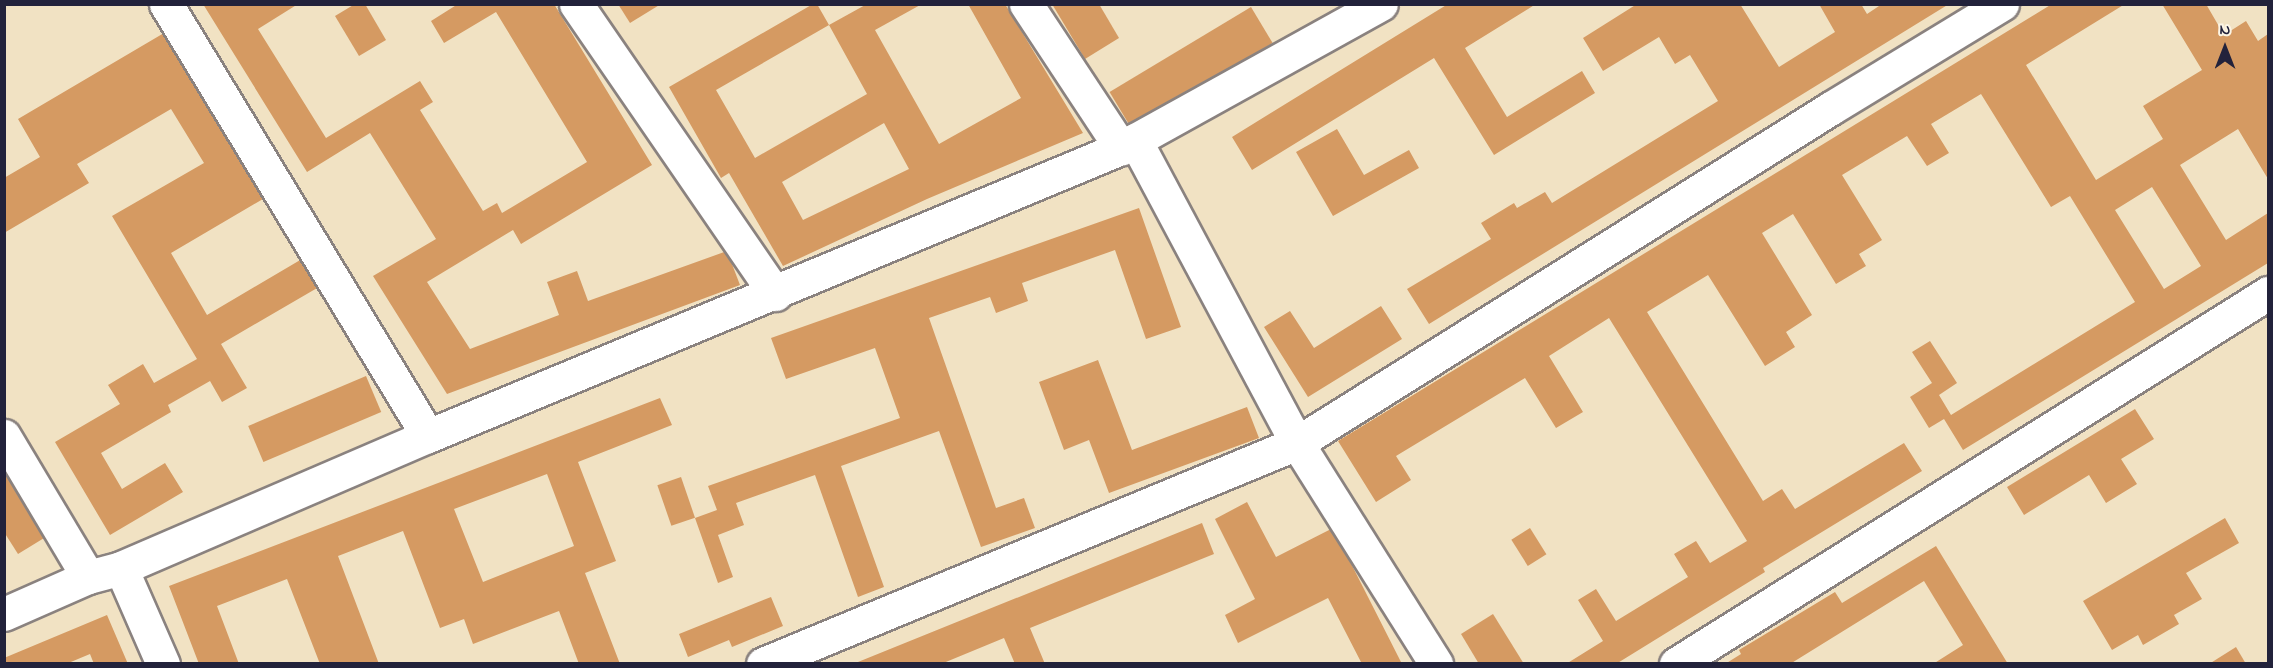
<!DOCTYPE html>
<style>
body{margin:0}
#map{position:relative;width:2273px;height:668px;overflow:hidden;background:#f1e2c3;font-family:"Indie Flower",sans-serif}
div>[style]{position:absolute}
.building>*{inset:0;background:#d59a62;transform-origin:0 0}
.roads{filter:drop-shadow(2px 0 #8a827f) drop-shadow(-2px 0 #8a827f) drop-shadow(0 2px #8a827f) drop-shadow(0 -2px #8a827f)}
.street>*{height:33px;margin:-16.5px;padding:0 16.5px;transform-origin:16.5px;border-radius:16.5px;background:#fff}
span{translate:-50% -50%;white-space:nowrap;text-align:center;line-height:1.15;-webkit-text-stroke:5px #fcf5e5;paint-order:stroke}
.frame{position:absolute;inset:0;border:6px solid #22223b;pointer-events:none}
.north{position:absolute;left:2195px;top:18px;width:60px;height:60px;-webkit-text-stroke:4px #fcf5e5;paint-order:stroke;rotate:0deg;font-size:16px;font-weight:700;line-height:24px;text-align:center;color:#22223b}
.north::after{content:'';display:block;margin:auto;width:21px;height:27px;background:#22223b;clip-path:polygon(50% 0,100% 100%,50% 72%,0 100%)}
</style>
<div id="map">
<div class="building">
<div style="clip-path:polygon(203px 4px,298px 4px,258px 29px,326px 138px,420px 81px,433px 102px,420px 110px,483px 211px,497px 203px,502px 213px,587px 162px,496px 12px,444px 43px,431px 21px,458px 4px,554px 4px,652px 165px,521px 244px,513px 230px,427px 282px,470px 349px,559px 315px,547px 282px,577px 271px,588px 301px,727px 251px,740px 285px,447px 394px,373px 276px,436px 239px,370px 133px,307px 172px)"></div>
<div style="clip-path:polygon(355px 4px,365px 4px,386px 40px,359px 56px,335px 16px)"></div>
<div style="clip-path:polygon(618px 4px,661px 4px,630px 23px)"></div>
<div style="clip-path:polygon(evenodd,813px 4px,817px 4px,829px 25px,716px 90px,755px 158px,867px 94px,829px 25px,867px 4px,922px 4px,875px 30px,939px 144px,1021px 98px,968px 4px,1005px 4px,1083px 133px,927px 199px,783px 266px,729px 173px,721px 178px,669px 87px,813px 4px,884px 123px,909px 169px,803px 220px,782px 182px,884px 123px)"></div>
<div style="clip-path:polygon(1052px 4px,1099px 4px,1119px 38px,1085px 59px)"></div>
<div style="clip-path:polygon(1448px 4px,1536px 4px,1465px 48px,1507px 117px,1582px 71px,1595px 93px,1494px 155px,1434px 58px,1252px 170px,1232px 137px)"></div>
<div style="clip-path:polygon(1637px 4px,1740px 4px,1779px 67px,1835px 32px,1819px 4px,1861px 4px,1867px 14px,1882px 4px,1949px 4px,1429px 324px,1407px 289px,1491px 239px,1481px 223px,1514px 203px,1517px 208px,1545px 192px,1552px 203px,1718px 101px,1690px 55px,1675px 64px,1659px 37px,1603px 71px,1583px 38px)"></div>
<div style="clip-path:polygon(evenodd,2052px 4px,2125px 4px,2026px 65px,2096px 180px,2163px 139px,2143px 106px,2202px 70px,2162px 4px,2206px 4px,2224px 35px,2246px 21px,2258px 41px,2268px 34px,2268px 179px,2238px 129px,2180px 165px,2226px 240px,2268px 213px,2268px 263px,1963px 450px,1944px 419px,1929px 428px,1910px 397px,1932px 383px,1912px 352px,1930px 341px,1957px 383px,1939px 395px,1951px 415px,2135px 302px,2070px 196px,2051px 207px,1981px 94px,1931px 124px,1949px 153px,1927px 166px,1907px 136px,1842px 175px,1882px 240px,1859px 254px,1866px 266px,1836px 284px,1793px 214px,1762px 233px,1812px 315px,1786px 332px,1795px 347px,1765px 366px,1708px 275px,1647px 312px,1763px 501px,1782px 489px,1795px 509px,1904px 443px,1922px 471px,1763px 568px,1765px 572px,1616px 664px,1566px 664px,1603px 641px,1578px 600px,1596px 589px,1616px 621px,1688px 577px,1674px 554px,1696px 541px,1710px 563px,1747px 541px,1609px 318px,1549px 356px,1583px 412px,1556px 428px,1525px 378px,1396px 456px,1411px 480px,1376px 502px,1338px 441px,2052px 4px,2152px 187px,2201px 266px,2164px 289px,2115px 210px,2152px 187px)"></div>
<div style="left:1251px;top:7px;width:42px;height:165px;rotate:59deg"></div>
<div style="clip-path:polygon(164px 33px,263px 199px,171px 253px,207px 315px,307px 256px,324px 284px,221px 344px,247px 388px,222px 402px,210px 381px,168px 405px,171px 412px,101px 453px,122px 489px,165px 463px,183px 492px,110px 535px,55px 442px,120px 404px,108px 385px,143px 364px,154px 383px,197px 359px,112px 216px,204px 163px,171px 109px,77px 164px,89px 183px,4px 233px,4px 178px,40px 157px,18px 119px)"></div>
<div style="clip-path:polygon(1337px 129px,1364px 175px,1409px 150px,1419px 168px,1333px 216px,1296px 152px)"></div>
<div style="clip-path:polygon(1139px 208px,1181px 327px,1146px 339px,1115px 250px,1022px 283px,1028px 301px,996px 313px,990px 297px,929px 318px,996px 508px,1024px 498px,1035px 528px,981px 547px,939px 431px,841px 466px,884px 587px,858px 597px,815px 475px,736px 503px,744px 525px,718px 535px,733px 577px,718px 583px,695px 518px,717px 510px,708px 486px,900px 418px,875px 348px,786px 379px,771px 338px)"></div>
<div style="clip-path:polygon(1381px 306px,1402px 339px,1308px 397px,1264px 327px,1290px 311px,1314px 348px)"></div>
<div style="clip-path:polygon(1098px 360px,1132px 450px,1247px 407px,1259px 438px,1109px 493px,1089px 440px,1064px 450px,1039px 382px)"></div>
<div style="left:366px;top:376px;width:39px;height:128px;rotate:67deg"></div>
<div style="clip-path:polygon(evenodd,660px 398px,672px 425px,578px 462px,616px 561px,585px 573px,620px 664px,579px 664px,559px 611px,473px 644px,464px 619px,440px 628px,403px 531px,338px 556px,379px 664px,320px 664px,287px 579px,217px 606px,239px 664px,199px 664px,169px 586px,660px 398px,547px 474px,574px 546px,483px 582px,454px 509px,547px 474px)"></div>
<div style="clip-path:polygon(2135px 409px,2154px 439px,2121px 459px,2137px 484px,2106px 503px,2089px 475px,2024px 515px,2007px 487px)"></div>
<div style="clip-path:polygon(4px 463px,49px 535px,18px 554px,4px 532px)"></div>
<div style="left:681px;top:477px;width:43px;height:25px;rotate:71deg"></div>
<div style="clip-path:polygon(1247px 502px,1276px 557px,1333px 528px,1402px 664px,1362px 664px,1328px 598px,1238px 643px,1225px 615px,1255px 599px,1215px 519px)"></div>
<div style="clip-path:polygon(2225px 518px,2239px 543px,2186px 573px,2202px 599px,2174px 615px,2179px 624px,2143px 645px,2138px 635px,2112px 650px,2083px 601px)"></div>
<div style="clip-path:polygon(1202px 523px,1214px 554px,1030px 628px,1045px 664px,1015px 664px,1004px 638px,941px 664px,853px 664px)"></div>
<div style="left:1530px;top:528px;width:31px;height:22px;rotate:58deg"></div>
<div style="clip-path:polygon(1936px 546px,2008px 664px,1933px 664px,1963px 645px,1924px 581px,1790px 664px,1725px 664px,1741px 654px,1739px 650px,1835px 592px,1842px 603px)"></div>
<div style="clip-path:polygon(771px 597px,783px 626px,732px 647px,729px 640px,688px 657px,679px 634px)"></div>
<div style="clip-path:polygon(1493px 614px,1524px 664px,1479px 664px,1461px 634px)"></div>
<div style="clip-path:polygon(107px 615px,128px 664px,94px 664px,90px 654px,66px 664px,4px 664px,4px 658px)"></div>
<div style="clip-path:polygon(2236px 647px,2246px 664px,2209px 664px)"></div>
</div>
<div class="roads">
<div class="street">
<div style="left:166px;top:4px;width:505px;rotate:58.76deg"></div>
<div style="left:576px;top:4px;width:352px;rotate:55.5deg"></div>
<div style="left:1026px;top:4px;width:173px;rotate:56.6deg"></div>
<div style="left:1135px;top:140px;width:344px;rotate:61.9deg"></div>
<div style="left:1297px;top:443px;width:261px;rotate:57.8deg"></div>
<div style="left:4px;top:436px;width:164px;rotate:59.2deg"></div>
<div style="left:121px;top:568px;width:105px;rotate:66.4deg"></div>
<div style="left:4px;top:614px;width:92px;rotate:-23.8deg"></div>
<div style="left:88px;top:577px;width:34px;rotate:-15deg"></div>
<div style="left:121px;top:568px;width:334px;rotate:-23.3deg"></div>
<div style="left:428px;top:436px;width:750px;rotate:-22.57deg"></div>
<div style="left:1121px;top:148px;width:297px;rotate:-29deg"></div>
<div style="left:763px;top:664px;width:578px;rotate:-22.48deg"></div>
<div style="left:1297px;top:443px;width:630px;rotate:-32.1deg"></div>
<div style="left:1831px;top:108px;width:200px;rotate:-31.3deg"></div>
<div style="left:1676px;top:664px;width:699px;rotate:-32.07deg"></div>
</div>
</div>
<div class="frame"></div>
<div class="north">N</div>
</div>
